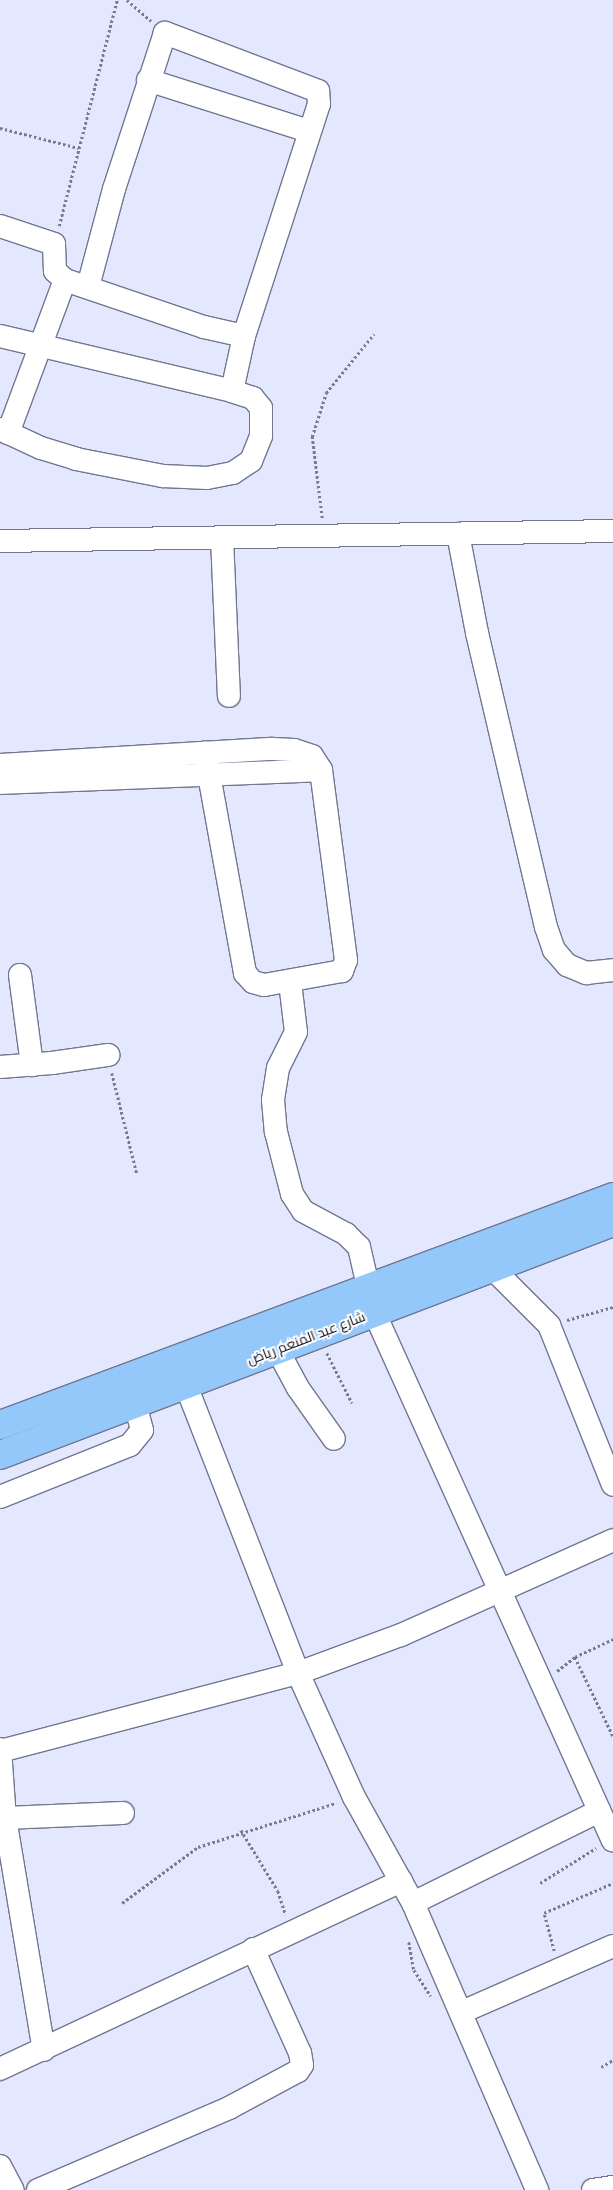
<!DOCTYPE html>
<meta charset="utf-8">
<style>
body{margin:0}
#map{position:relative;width:613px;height:2190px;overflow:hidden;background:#e3e8ff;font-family:"Roboto Condensed",Cairo,sans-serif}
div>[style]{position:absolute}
.path>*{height:2.5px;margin-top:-1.25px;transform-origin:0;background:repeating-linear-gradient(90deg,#787b8b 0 2.5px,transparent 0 5px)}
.roads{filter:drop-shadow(1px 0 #717790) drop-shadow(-1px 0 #717790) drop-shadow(0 1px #717790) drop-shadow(0 -1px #717790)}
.minor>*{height:22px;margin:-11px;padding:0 11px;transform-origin:11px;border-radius:11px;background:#fff}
.highway>*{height:28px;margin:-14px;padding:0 14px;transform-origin:14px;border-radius:14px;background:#95c8fa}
span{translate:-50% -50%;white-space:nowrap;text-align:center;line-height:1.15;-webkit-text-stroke:4px #fff;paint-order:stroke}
.street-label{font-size:14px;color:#0a0b14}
</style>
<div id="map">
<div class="path">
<div style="left:127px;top:0;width:32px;rotate:41deg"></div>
<div style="left:0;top:128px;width:81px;rotate:14.2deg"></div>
<div style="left:59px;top:226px;width:233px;rotate:-75.6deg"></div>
<div style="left:322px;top:518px;width:82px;rotate:-97deg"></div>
<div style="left:312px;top:437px;width:46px;rotate:-72.3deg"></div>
<div style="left:326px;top:393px;width:76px;rotate:-50.9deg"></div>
<div style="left:112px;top:1073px;width:104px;rotate:76.1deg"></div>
<div style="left:567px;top:1320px;width:48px;rotate:-15.8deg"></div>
<div style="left:327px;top:1353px;width:56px;rotate:63.4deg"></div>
<div style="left:575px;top:1657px;width:88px;rotate:64.3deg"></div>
<div style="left:557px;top:1671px;width:23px;rotate:-38deg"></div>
<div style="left:575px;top:1657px;width:42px;rotate:-25.3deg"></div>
<div style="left:241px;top:1830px;width:71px;rotate:58.8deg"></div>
<div style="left:278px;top:1891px;width:25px;rotate:72deg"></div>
<div style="left:540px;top:1883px;width:66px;rotate:-32deg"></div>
<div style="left:122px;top:1903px;width:94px;rotate:-36.4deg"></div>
<div style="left:198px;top:1847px;width:145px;rotate:-17.7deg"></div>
<div style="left:409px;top:1942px;width:28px;rotate:80deg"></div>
<div style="left:414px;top:1970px;width:31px;rotate:57deg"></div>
<div style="left:554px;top:1951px;width:39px;rotate:-105deg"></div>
<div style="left:544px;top:1913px;width:75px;rotate:-23.5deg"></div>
<div style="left:601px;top:2067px;width:14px;rotate:-30deg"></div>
</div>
<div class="roads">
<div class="minor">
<div style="left:148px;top:80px;width:169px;rotate:17.6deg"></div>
<div style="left:0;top:226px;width:57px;rotate:18.4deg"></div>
<div style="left:54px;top:244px;width:27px;rotate:88deg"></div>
<div style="left:55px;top:271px;width:13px;rotate:42deg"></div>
<div style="left:65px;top:280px;width:147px;rotate:18.7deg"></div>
<div style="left:204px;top:327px;width:41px;rotate:12.7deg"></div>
<div style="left:0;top:336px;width:238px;rotate:13.3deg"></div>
<div style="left:0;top:429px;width:45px;rotate:24.9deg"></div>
<div style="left:41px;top:448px;width:37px;rotate:17deg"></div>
<div style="left:76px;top:459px;width:89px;rotate:11.1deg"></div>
<div style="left:163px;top:476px;width:44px;rotate:2.6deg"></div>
<div style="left:207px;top:478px;width:26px;rotate:-11deg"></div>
<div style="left:233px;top:473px;width:22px;rotate:-34deg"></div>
<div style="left:251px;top:461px;width:27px;rotate:-68deg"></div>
<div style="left:261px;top:436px;width:28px;rotate:-90deg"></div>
<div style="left:261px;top:408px;width:13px;rotate:-129deg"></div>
<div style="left:253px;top:398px;width:22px;rotate:-162deg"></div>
<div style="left:232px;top:391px;width:56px;rotate:-77.7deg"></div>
<div style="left:244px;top:336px;width:244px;rotate:-72.1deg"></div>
<div style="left:319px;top:104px;width:13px;rotate:-94deg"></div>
<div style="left:318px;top:91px;width:164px;rotate:-159.2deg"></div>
<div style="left:165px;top:33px;width:164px;rotate:108.1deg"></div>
<div style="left:114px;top:189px;width:101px;rotate:104.9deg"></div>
<div style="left:8px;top:433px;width:163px;rotate:-69.6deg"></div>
<div style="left:458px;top:534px;width:101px;rotate:79.1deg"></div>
<div style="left:477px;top:633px;width:302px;rotate:76.8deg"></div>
<div style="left:546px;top:927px;width:24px;rotate:71deg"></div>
<div style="left:554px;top:950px;width:20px;rotate:49deg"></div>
<div style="left:567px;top:965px;width:21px;rotate:23deg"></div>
<div style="left:586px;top:973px;width:27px;rotate:-6deg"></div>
<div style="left:222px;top:538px;width:158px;rotate:87.5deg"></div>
<div style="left:0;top:541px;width:613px;rotate:-0.93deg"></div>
<div style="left:0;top:765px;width:273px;rotate:-3.4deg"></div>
<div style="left:273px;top:749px;width:21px;rotate:3deg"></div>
<div style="left:294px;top:750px;width:19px;rotate:18deg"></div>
<div style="left:312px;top:756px;width:17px;rotate:57deg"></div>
<div style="left:321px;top:770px;width:192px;rotate:82.5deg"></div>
<div style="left:346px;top:960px;width:12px;rotate:110deg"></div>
<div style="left:342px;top:971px;width:79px;rotate:169.8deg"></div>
<div style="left:264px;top:985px;width:11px;rotate:-165deg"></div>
<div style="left:253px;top:982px;width:12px;rotate:-132deg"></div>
<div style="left:245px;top:973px;width:224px;rotate:-100.3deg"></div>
<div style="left:0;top:783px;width:321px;rotate:-2.3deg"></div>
<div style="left:20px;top:975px;width:91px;rotate:82.4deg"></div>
<div style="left:290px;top:982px;width:50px;rotate:83.2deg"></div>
<div style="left:296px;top:1032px;width:40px;rotate:116.6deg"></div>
<div style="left:278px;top:1068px;width:32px;rotate:99deg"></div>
<div style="left:273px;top:1100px;width:32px;rotate:85deg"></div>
<div style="left:276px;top:1132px;width:64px;rotate:75.5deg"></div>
<div style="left:292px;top:1194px;width:20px;rotate:57deg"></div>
<div style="left:303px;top:1211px;width:49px;rotate:28.1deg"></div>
<div style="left:346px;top:1234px;width:18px;rotate:45deg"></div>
<div style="left:359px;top:1247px;width:67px;rotate:77deg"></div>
<div style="left:374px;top:1312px;width:580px;rotate:65.69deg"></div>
<div style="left:0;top:1067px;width:52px;rotate:-4.4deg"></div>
<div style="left:52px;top:1063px;width:57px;rotate:-8.1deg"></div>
<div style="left:492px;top:1268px;width:81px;rotate:45deg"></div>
<div style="left:549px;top:1325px;width:172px;rotate:68.2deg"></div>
<div style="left:277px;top:1349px;width:44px;rotate:61.7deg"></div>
<div style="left:298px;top:1388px;width:62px;rotate:54.8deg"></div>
<div style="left:185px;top:1383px;width:311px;rotate:68.7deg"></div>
<div style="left:298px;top:1673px;width:136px;rotate:65.7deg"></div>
<div style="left:354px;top:1797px;width:121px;rotate:60.9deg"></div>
<div style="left:413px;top:1903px;width:313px;rotate:66.6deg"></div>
<div style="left:0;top:1497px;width:140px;rotate:-21.8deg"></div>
<div style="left:130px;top:1445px;width:19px;rotate:-51deg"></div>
<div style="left:142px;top:1430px;width:28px;rotate:-105deg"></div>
<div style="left:0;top:1749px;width:69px;rotate:85.9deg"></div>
<div style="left:5px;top:1818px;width:235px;rotate:80.5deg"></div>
<div style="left:0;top:1751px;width:308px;rotate:-14.7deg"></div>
<div style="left:298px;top:1673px;width:110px;rotate:-20.3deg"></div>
<div style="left:401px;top:1635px;width:232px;rotate:-24.1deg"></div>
<div style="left:5px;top:1818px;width:118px;rotate:-2.4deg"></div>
<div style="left:413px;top:1903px;width:208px;rotate:-26.3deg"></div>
<div style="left:462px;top:2012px;width:165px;rotate:-23.6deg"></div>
<div style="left:0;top:2069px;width:443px;rotate:-25.1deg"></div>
<div style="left:0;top:2166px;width:27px;rotate:62deg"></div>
<div style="left:38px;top:2190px;width:208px;rotate:-23.2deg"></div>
<div style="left:229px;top:2108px;width:78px;rotate:-28.2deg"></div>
<div style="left:298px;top:2071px;width:7px;rotate:-56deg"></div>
<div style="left:302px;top:2065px;width:12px;rotate:-99deg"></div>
<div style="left:300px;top:2053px;width:114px;rotate:-114.3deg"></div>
<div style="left:593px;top:2190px;width:20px;rotate:-9deg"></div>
</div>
<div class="highway">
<div style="left:0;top:1425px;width:654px;rotate:-20.4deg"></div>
<div style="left:0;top:1455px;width:656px;rotate:-20.81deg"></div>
</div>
</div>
<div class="street-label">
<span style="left:306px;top:1338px;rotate:-21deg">شارع عبد المنعم رياض</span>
</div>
</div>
